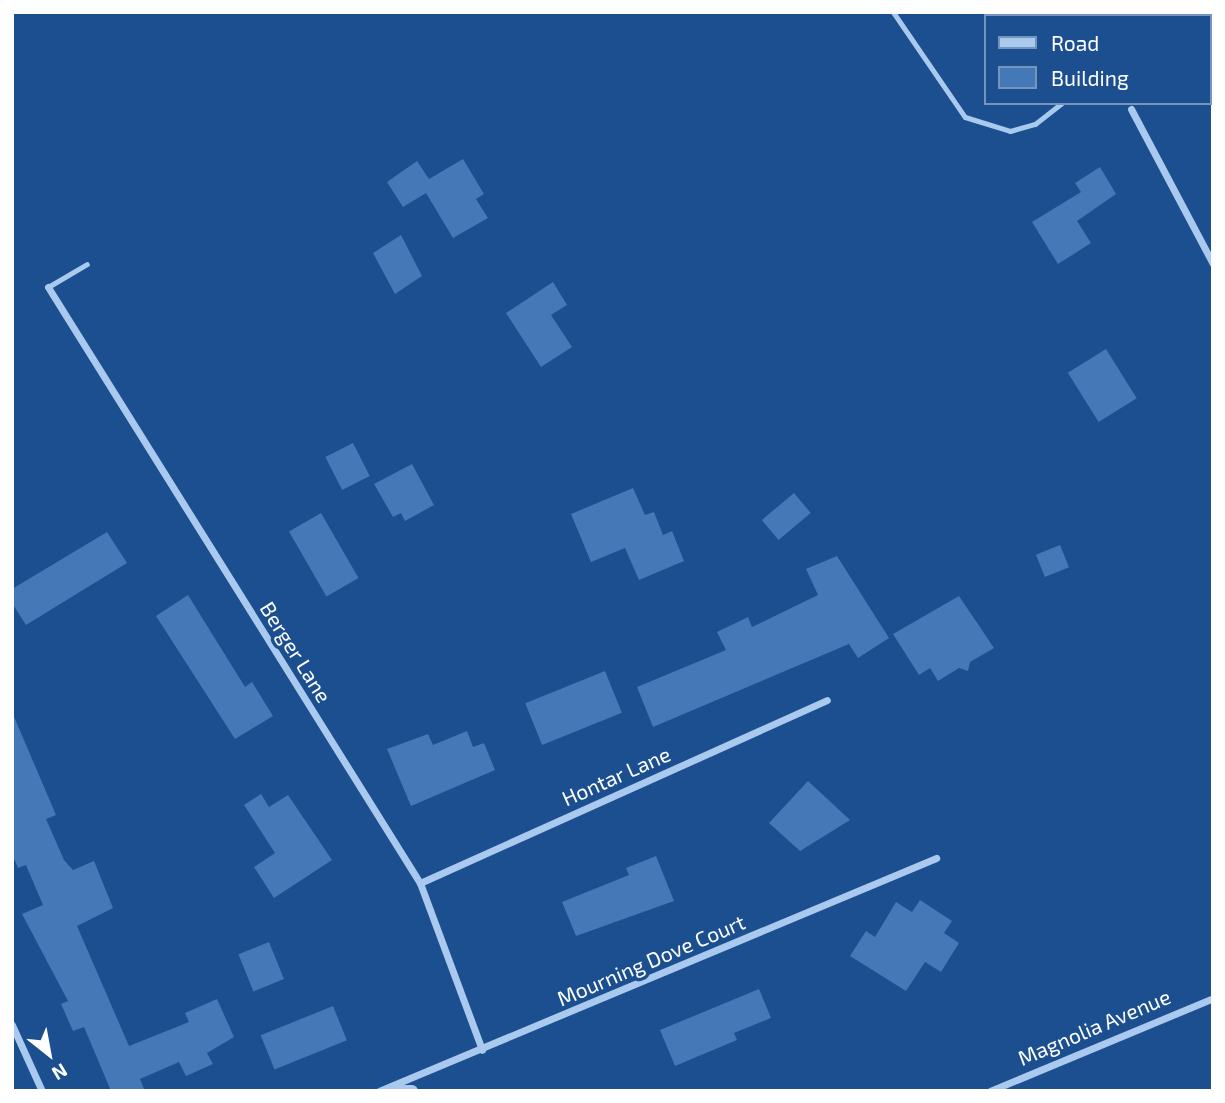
<!DOCTYPE html>
<style>
body{margin:0}
#map{position:relative;width:1225px;height:1103px;overflow:hidden;background:#1b4f8f;font-family:"Exo 2",sans-serif}
div>[style]{position:absolute}
.building>*{inset:0;background:#4478b7;transform-origin:0 0}
.service>*{height:5px;margin:-2.5px;padding:0 2.5px;transform-origin:2.5px;border-radius:2.5px;background:#a9c9ee}
.minor>*{height:7px;margin:-3.5px;padding:0 3.5px;transform-origin:3.5px;border-radius:3.5px;background:#a9c9ee}
.tertiary>*{height:12px;margin:-6px;padding:0 6px;transform-origin:6px;border-radius:6px;background:#a9c9ee}
span{translate:-50% -50%;white-space:nowrap;text-align:center;line-height:1.15;-webkit-text-stroke:7px #1b4f8f;paint-order:stroke}
.street-label{font-size:21px;color:#fff}
.frame{position:absolute;inset:0;border:14px solid #fff;pointer-events:none}
.legend{position:absolute;left:984px;top:14px;width:228px;height:91px;box-sizing:border-box;background:#1b4f8f;border:2px solid #7695bc;margin:0;padding:9px 12px;list-style:none;font-size:21px;color:#fff}
.legend li{display:flex;align-items:center;gap:14px;height:35px}
.legend b{width:35px;border:2px solid #7695bc}
.north{position:absolute;left:14px;top:1019px;width:70px;height:70px;-webkit-text-stroke:5px #1b4f8f;paint-order:stroke;rotate:149deg;font-size:19px;font-weight:700;line-height:28px;text-align:center;color:#fff}
.north::after{content:'';display:block;margin:auto;width:24px;height:32px;background:#fff;clip-path:polygon(50% 0,100% 100%,50% 72%,0 100%)}
</style>
<div id="map">
<div class="building">
<div style="clip-path:polygon(463px 159px,484px 194px,476px 199px,488px 218px,453px 238px,426px 193px,403px 207px,387px 182px,417px 161px,429px 179px)"></div>
<div style="clip-path:polygon(1100px 167px,1116px 194px,1077px 221px,1091px 243px,1058px 264px,1032px 222px,1081px 192px,1075px 183px)"></div>
<div style="clip-path:polygon(401px 235px,422px 276px,395px 294px,373px 253px)"></div>
<div style="clip-path:polygon(553px 282px,567px 305px,551px 315px,572px 347px,541px 367px,506px 313px)"></div>
<div style="left:1106px;top:349px;width:58px;height:45px;rotate:58deg"></div>
<div style="left:353px;top:443px;width:37px;height:31px;rotate:63deg"></div>
<div style="clip-path:polygon(412px 464px,434px 505px,405px 521px,401px 513px,393px 517px,374px 484px)"></div>
<div style="clip-path:polygon(633px 488px,645px 515px,654px 512px,663px 535px,672px 531px,684px 561px,639px 580px,625px 548px,591px 562px,571px 514px)"></div>
<div style="left:794px;top:493px;width:26px;height:42px;rotate:50deg"></div>
<div style="left:321px;top:513px;width:75px;height:37px;rotate:60deg"></div>
<div style="clip-path:polygon(107px 532px,127px 563px,26px 625px,12px 603px,12px 589px)"></div>
<div style="left:1060px;top:545px;width:24px;height:26px;rotate:68deg"></div>
<div style="clip-path:polygon(837px 556px,889px 638px,858px 658px,849px 644px,653px 727px,637px 687px,726px 650px,717px 632px,748px 617px,752px 627px,818px 595px,806px 569px)"></div>
<div style="clip-path:polygon(188px 595px,245px 687px,252px 682px,273px 716px,235px 739px,156px 616px)"></div>
<div style="clip-path:polygon(959px 596px,994px 648px,970px 662px,968px 671px,959px 668px,938px 681px,930px 668px,919px 675px,893px 634px)"></div>
<div style="left:605px;top:671px;width:45px;height:86px;rotate:68deg"></div>
<div style="clip-path:polygon(12px 712px,56px 815px,46px 819px,64px 860px,73px 870px,94px 861px,113px 908px,77px 926px,129px 1046px,189px 1022px,185px 1013px,217px 999px,234px 1037px,207px 1053px,213px 1064px,186px 1076px,179px 1062px,140px 1079px,145px 1091px,111px 1091px,84px 1027px,73px 1031px,61px 1004px,68px 1001px,22px 914px,43px 905px,26px 865px,18px 868px,12px 854px)"></div>
<div style="clip-path:polygon(467px 731px,473px 747px,484px 743px,495px 770px,411px 806px,387px 749px,428px 734px,433px 745px)"></div>
<div style="clip-path:polygon(808px 781px,850px 820px,800px 851px,769px 823px)"></div>
<div style="clip-path:polygon(261px 794px,269px 807px,288px 795px,332px 860px,274px 898px,254px 867px,275px 853px,244px 805px)"></div>
<div style="clip-path:polygon(656px 856px,674px 901px,576px 936px,562px 902px,629px 875px,626px 868px)"></div>
<div style="clip-path:polygon(920px 900px,952px 921px,944px 933px,959px 943px,941px 972px,925px 962px,906px 991px,850px 956px,866px 931px,875px 937px,896px 902px,912px 912px)"></div>
<div style="left:269px;top:942px;width:40px;height:33px;rotate:68deg"></div>
<div style="clip-path:polygon(759px 989px,771px 1018px,734px 1033px,737px 1040px,675px 1066px,660px 1030px)"></div>
<div style="left:333px;top:1006px;width:37px;height:78px;rotate:68deg"></div>
</div>
<div class="service">
<div style="left:893px;top:12px;width:127px;rotate:55.6deg"></div>
<div style="left:965px;top:117px;width:47px;rotate:17.3deg"></div>
<div style="left:1010px;top:131px;width:26px;rotate:-16deg"></div>
<div style="left:1035px;top:124px;width:34px;rotate:-38deg"></div>
<div style="left:1209px;top:25px;width:4px;rotate:-27deg"></div>
<div style="left:48px;top:287px;width:45px;rotate:-30.5deg"></div>
</div>
<div class="minor">
<div style="left:1131px;top:109px;width:175px;rotate:62.1deg"></div>
<div style="left:48px;top:287px;width:703px;rotate:58.03deg"></div>
<div style="left:420px;top:883px;width:178px;rotate:69.6deg"></div>
<div style="left:420px;top:883px;width:446px;rotate:-24.2deg"></div>
<div style="left:12px;top:1025px;width:72px;rotate:65.6deg"></div>
<div style="left:379px;top:1091px;width:604px;rotate:-22.7deg"></div>
<div style="left:990px;top:1091px;width:242px;rotate:-22.6deg"></div>
</div>
<div class="tertiary">
<div style="left:393px;top:1091px;width:19px"></div>
</div>
<div class="street-label">
<span style="left:296px;top:652px;rotate:58deg">Berger Lane</span>
<span style="left:616px;top:776px;rotate:-24deg">Hontar Lane</span>
<span style="left:651px;top:960px;rotate:-23deg">Mourning Dove Court</span>
<span style="left:1094px;top:1027px;rotate:-23deg">Magnolia Avenue</span>
</div>
<div class="frame"></div>
<ul class="legend">
<li><b style="height:9px;background:#a9c9ee"></b>Road</li>
<li><b style="height:19px;background:#4478b7"></b>Building</li>
</ul>
<div class="north">N</div>
</div>
